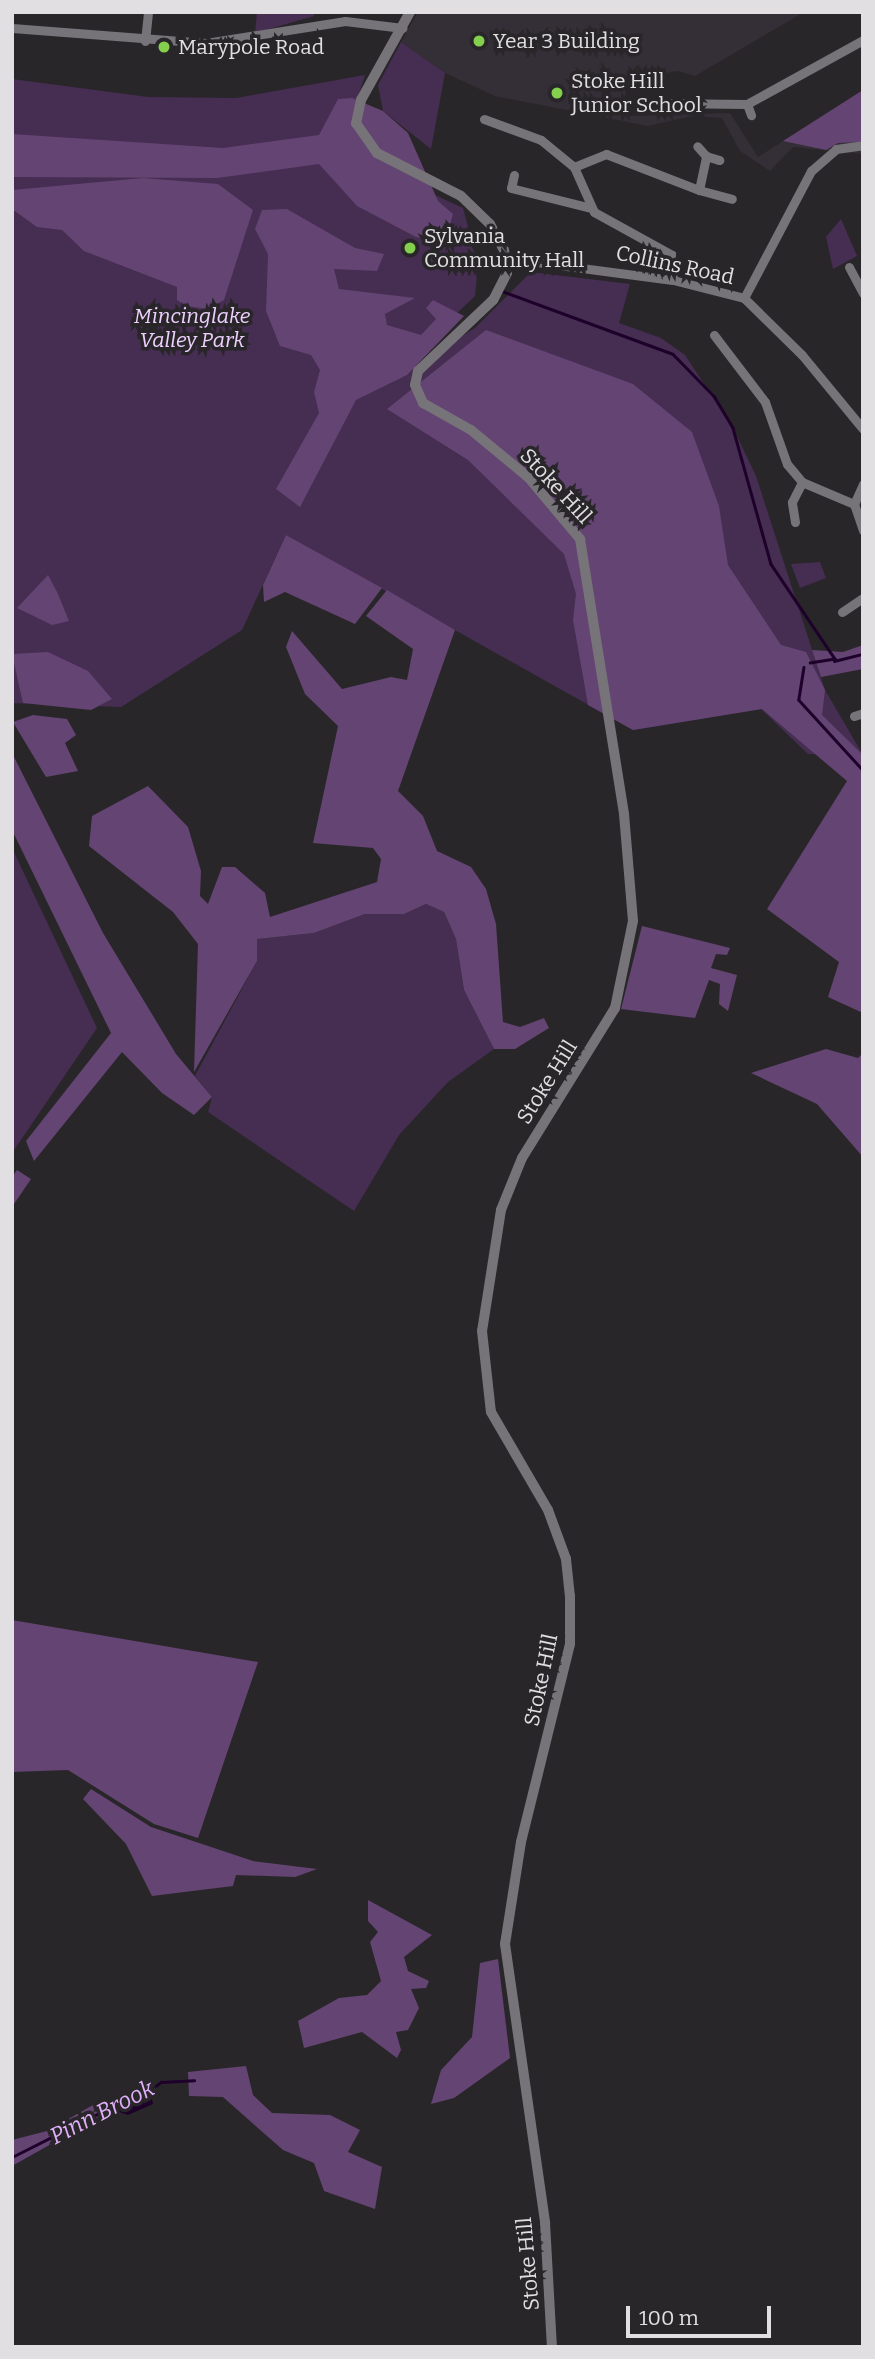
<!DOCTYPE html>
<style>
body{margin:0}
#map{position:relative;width:875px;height:2359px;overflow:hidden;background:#29262a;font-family:Bitter,serif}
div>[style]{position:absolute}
.built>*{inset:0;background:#342e37}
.green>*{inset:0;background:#462d52}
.forest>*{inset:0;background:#644473}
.water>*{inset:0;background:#1e012a}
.stream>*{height:2.5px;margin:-1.25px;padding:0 1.25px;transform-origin:1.25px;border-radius:1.25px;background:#1e012a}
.minor>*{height:9px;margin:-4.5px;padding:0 4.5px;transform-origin:4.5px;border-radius:4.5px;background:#767478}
.tertiary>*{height:10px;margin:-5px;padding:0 5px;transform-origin:5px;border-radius:5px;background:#767478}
.dots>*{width:19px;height:19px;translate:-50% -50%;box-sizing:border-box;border:4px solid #29262a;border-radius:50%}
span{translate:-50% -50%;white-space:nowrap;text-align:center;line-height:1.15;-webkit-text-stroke:7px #29262a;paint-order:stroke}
.poi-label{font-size:21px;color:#e1dfe1}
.left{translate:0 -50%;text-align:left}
.street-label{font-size:21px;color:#e1dfe1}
.park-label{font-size:21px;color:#eed0fe;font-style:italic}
.water-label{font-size:23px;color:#e0aff9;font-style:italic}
.frame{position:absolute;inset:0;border:14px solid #e1dfe1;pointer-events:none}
.scale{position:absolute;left:626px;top:2306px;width:145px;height:32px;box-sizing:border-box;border:4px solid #e1dfe1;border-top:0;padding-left:9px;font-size:21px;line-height:24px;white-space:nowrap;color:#e1dfe1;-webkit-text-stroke:5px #29262a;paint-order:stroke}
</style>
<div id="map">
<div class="built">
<div style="clip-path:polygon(418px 12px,804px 12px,695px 76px,678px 71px,626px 79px,624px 116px,730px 113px,758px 157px,863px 90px,863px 154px,793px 147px,770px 171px,740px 151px,722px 118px,692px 116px,648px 126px,495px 96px,445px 73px,401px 42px)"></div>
</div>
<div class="green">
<div style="clip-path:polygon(257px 12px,313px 12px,314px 16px,255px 33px)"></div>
<div style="clip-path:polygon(401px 42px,445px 73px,431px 149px,383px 111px,378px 85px)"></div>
<div style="clip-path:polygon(365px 75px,349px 125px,411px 184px,463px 208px,478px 264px,475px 296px,379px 388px,475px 328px,531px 272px,630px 284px,619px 323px,661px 338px,685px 355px,733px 428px,756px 476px,825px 690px,863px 755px,808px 754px,761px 709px,633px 730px,286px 535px,242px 630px,121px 707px,12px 703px,12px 79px,148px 97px,236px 98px)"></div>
<div style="clip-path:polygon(841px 219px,857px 256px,833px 269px,826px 237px)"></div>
<div style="clip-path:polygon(820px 562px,826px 578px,800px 588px,791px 564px)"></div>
<div style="clip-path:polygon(12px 848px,97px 1028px,12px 1153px)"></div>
<div style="clip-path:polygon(426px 904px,444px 912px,456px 939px,464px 990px,494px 1049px,448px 1082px,399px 1135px,354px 1211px,208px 1112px,212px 1097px,195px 1076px,257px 961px,257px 939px,314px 933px,365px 914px,404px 914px)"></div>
</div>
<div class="forest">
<div style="clip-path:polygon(863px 90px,863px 142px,838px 143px,826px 150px,783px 141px)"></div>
<div style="clip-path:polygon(352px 98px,383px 111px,408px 133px,438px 201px,453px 214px,445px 242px,416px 237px,357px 206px,319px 164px,217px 178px,12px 177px,12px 134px,223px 148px,319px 135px,338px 99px)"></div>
<div style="clip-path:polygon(143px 178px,218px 184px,253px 210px,224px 300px,208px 309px,186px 306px,177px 300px,177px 287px,84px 251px,62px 230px,37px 227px,12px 209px,12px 190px)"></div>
<div style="clip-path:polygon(287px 209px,355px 248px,384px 254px,377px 271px,334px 269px,339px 289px,415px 298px,385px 314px,387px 325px,421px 335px,436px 319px,426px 308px,433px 300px,464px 316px,407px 375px,356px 400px,300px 507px,276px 489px,319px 413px,314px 392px,320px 370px,311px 355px,280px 346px,266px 311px,268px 254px,255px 229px,262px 210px)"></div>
<div style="clip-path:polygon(486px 330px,633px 384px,692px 432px,719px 506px,728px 565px,781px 645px,806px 652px,825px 690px,822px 715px,863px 755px,863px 1013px,828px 997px,839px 962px,767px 909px,847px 781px,762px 709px,633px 730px,588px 705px,573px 620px,576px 594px,564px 554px,468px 460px,387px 409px)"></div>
<div style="clip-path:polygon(286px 535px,382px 588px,355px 624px,285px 592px,264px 602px,263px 585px)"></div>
<div style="clip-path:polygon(48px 575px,58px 594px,69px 621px,52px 625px,17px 608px)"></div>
<div style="clip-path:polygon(387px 590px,455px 630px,398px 791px,423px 816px,437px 851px,471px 867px,486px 889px,496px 924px,503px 1022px,520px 1027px,544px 1018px,549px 1028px,515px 1049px,494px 1049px,464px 990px,456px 939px,444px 912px,426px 904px,404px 914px,365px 914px,314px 933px,257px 939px,257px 961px,194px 1072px,198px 944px,173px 912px,89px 846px,92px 816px,148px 786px,188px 827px,201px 871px,200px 896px,208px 904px,222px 867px,235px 867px,265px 893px,270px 917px,377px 882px,381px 859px,373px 848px,313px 843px,338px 726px,305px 694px,286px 647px,292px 631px,342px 689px,391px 677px,407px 680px,413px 649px,366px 616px)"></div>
<div style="clip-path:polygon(863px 645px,863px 669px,821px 677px,812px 650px,843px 652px)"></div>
<div style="clip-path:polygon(48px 652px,88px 671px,112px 699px,91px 710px,23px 703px,12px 654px)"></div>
<div style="clip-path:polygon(33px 715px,67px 719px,76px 735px,65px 743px,78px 771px,46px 777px,13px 722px)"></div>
<div style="clip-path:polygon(12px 753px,103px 933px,176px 1054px,212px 1097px,194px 1115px,162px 1093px,122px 1052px,34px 1161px,26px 1141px,111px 1033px,12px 830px)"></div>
<div style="clip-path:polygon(642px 926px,730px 948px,727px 955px,716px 954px,711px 968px,737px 975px,728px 1011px,719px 1004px,720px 984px,709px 980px,695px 1018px,621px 1009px)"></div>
<div style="clip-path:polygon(826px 1049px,858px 1058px,863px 1053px,863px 1157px,817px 1104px,751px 1073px)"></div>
<div style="clip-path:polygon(17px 1170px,31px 1179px,12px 1207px,12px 1177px)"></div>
<div style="clip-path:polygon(12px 1620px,258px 1662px,198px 1838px,154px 1824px,68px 1770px,12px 1772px)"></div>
<div style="clip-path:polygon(91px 1789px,151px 1827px,253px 1861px,317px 1869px,295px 1877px,236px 1875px,233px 1886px,152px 1896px,126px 1844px,83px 1799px)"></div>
<div style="clip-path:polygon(368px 1900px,432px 1935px,404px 1957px,408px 1971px,429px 1981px,426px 1988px,411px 1989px,419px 2008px,408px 2030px,396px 2032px,401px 2050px,397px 2058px,362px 2032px,304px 2048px,298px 2021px,339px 1998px,367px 1995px,381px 1981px,370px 1942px,378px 1932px,368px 1921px)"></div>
<div style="clip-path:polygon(498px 1959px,510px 2058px,454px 2098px,431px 2104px,441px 2070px,472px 2037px,480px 1963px)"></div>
<div style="clip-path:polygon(246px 2066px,253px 2095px,272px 2113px,330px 2115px,360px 2130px,348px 2152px,382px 2167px,375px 2209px,324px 2191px,314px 2163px,283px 2150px,223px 2097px,189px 2096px,188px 2072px)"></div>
<div style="clip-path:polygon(93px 2105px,101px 2116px,12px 2166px,12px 2140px,47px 2131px)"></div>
</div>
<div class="water">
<div style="clip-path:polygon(137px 2093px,151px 2094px,153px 2104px,128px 2115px,113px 2110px,114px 2100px)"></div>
</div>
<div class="stream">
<div style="left:502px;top:291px;width:182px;rotate:20.2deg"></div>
<div style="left:673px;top:354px;width:59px;rotate:45.7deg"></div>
<div style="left:714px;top:396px;width:37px;rotate:59deg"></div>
<div style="left:733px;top:428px;width:141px;rotate:74.4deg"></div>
<div style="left:771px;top:564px;width:115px;rotate:56deg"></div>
<div style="left:835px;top:659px;width:25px;rotate:171deg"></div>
<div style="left:834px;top:661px;width:30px;rotate:-14deg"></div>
<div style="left:804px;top:667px;width:33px;rotate:99deg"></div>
<div style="left:799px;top:700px;width:95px;rotate:47.6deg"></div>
<div style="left:145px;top:2094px;width:20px;rotate:-37deg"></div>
<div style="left:161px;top:2082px;width:33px;rotate:-3deg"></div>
<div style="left:12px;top:2157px;width:113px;rotate:-26.8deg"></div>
</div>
<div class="minor">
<div style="left:12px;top:28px;width:195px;rotate:4.4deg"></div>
<div style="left:206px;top:43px;width:141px;rotate:-9deg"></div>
<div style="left:345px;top:21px;width:58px;rotate:6.9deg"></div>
<div style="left:145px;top:41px;width:29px;rotate:-84deg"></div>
<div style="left:659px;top:103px;width:88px;rotate:0.7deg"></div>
<div style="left:747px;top:104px;width:132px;rotate:-28.9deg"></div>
<div style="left:747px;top:104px;width:12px;rotate:70deg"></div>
<div style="left:484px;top:119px;width:61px;rotate:20.2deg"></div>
<div style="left:541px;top:140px;width:43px;rotate:39.3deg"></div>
<div style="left:574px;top:167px;width:49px;rotate:66deg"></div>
<div style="left:594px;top:212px;width:89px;rotate:28.9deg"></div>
<div style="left:672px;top:255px;width:25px;rotate:88deg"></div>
<div style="left:706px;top:156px;width:14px;rotate:17deg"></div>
<div style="left:574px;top:167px;width:35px;rotate:-22deg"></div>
<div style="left:606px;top:154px;width:100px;rotate:21.2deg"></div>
<div style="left:699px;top:190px;width:35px;rotate:-78deg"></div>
<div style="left:706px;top:156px;width:13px;rotate:-132deg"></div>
<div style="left:514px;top:175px;width:13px;rotate:103deg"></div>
<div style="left:511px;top:188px;width:82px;rotate:14deg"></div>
<div style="left:699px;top:190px;width:34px;rotate:15deg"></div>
<div style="left:506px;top:258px;width:168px;rotate:7.5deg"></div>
<div style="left:673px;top:280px;width:73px;rotate:14.2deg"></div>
<div style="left:744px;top:298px;width:81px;rotate:44.5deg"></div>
<div style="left:802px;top:355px;width:96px;rotate:50.5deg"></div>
<div style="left:849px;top:267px;width:30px;rotate:62deg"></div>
<div style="left:744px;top:298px;width:144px;rotate:-62.2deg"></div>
<div style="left:811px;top:171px;width:33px;rotate:-41deg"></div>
<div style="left:836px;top:149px;width:27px;rotate:-8deg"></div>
<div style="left:714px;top:335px;width:84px;rotate:52.7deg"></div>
<div style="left:765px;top:402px;width:66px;rotate:70.5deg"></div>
<div style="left:787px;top:464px;width:23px;rotate:50deg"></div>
<div style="left:802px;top:482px;width:56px;rotate:22.9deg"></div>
<div style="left:863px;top:484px;width:22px;rotate:114deg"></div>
<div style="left:854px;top:504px;width:28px;rotate:71deg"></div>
<div style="left:795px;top:522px;width:20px;rotate:-99deg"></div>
<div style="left:792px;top:502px;width:22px;rotate:-63deg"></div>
<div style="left:842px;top:612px;width:25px;rotate:-34deg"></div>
<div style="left:854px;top:716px;width:9px;rotate:-18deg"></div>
</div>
<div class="tertiary">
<div style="left:410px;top:12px;width:101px;rotate:119.1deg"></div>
<div style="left:361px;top:100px;width:24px;rotate:102deg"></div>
<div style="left:356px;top:123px;width:37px;rotate:55deg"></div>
<div style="left:377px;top:153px;width:94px;rotate:27.1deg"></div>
<div style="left:461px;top:196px;width:40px;rotate:44deg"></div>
<div style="left:490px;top:224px;width:30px;rotate:62deg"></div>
<div style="left:504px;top:250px;width:23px;rotate:83deg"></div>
<div style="left:507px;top:273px;width:30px;rotate:117deg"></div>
<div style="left:493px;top:300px;width:103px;rotate:136.6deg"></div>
<div style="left:418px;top:371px;width:14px;rotate:102deg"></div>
<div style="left:415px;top:385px;width:20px;rotate:66deg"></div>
<div style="left:423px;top:403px;width:55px;rotate:29.4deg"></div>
<div style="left:471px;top:430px;width:75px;rotate:39.6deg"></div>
<div style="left:529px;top:478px;width:80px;rotate:50.1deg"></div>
<div style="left:580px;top:539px;width:278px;rotate:80.9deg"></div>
<div style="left:624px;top:814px;width:107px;rotate:85.2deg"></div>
<div style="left:633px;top:921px;width:89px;rotate:101.7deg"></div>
<div style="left:615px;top:1008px;width:176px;rotate:121.8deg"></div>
<div style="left:522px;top:1158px;width:56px;rotate:112deg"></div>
<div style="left:501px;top:1210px;width:122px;rotate:98.9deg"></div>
<div style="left:482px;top:1331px;width:81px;rotate:83.7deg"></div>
<div style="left:491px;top:1412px;width:113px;rotate:59.8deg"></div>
<div style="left:548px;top:1510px;width:52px;rotate:69.8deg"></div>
<div style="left:566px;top:1559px;width:37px;rotate:84deg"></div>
<div style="left:570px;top:1596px;width:48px;rotate:90deg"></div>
<div style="left:570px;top:1644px;width:204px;rotate:103.9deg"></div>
<div style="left:521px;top:1842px;width:103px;rotate:98.9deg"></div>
<div style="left:505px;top:1944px;width:282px;rotate:81.8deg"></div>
<div style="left:545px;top:2223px;width:124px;rotate:86.8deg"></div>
</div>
<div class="dots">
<div style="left:479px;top:41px;background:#84cf4d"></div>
<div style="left:164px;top:47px;background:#84cf4d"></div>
<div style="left:557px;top:93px;background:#84cf4d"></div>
<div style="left:410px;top:248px;background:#84cf4d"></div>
</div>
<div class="poi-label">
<span class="left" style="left:493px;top:41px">Year 3 Building</span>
<span class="left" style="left:178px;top:47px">Marypole Road</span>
<span class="left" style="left:571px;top:93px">Stoke Hill<br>Junior School</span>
<span class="left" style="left:424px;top:248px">Sylvania<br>Community Hall</span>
</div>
<div class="street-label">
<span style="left:675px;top:265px;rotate:12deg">Collins Road</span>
<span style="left:556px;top:486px;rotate:47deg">Stoke Hill</span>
<span style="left:547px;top:1082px;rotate:-58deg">Stoke Hill</span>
<span style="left:541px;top:1680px;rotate:-78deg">Stoke Hill</span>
<span style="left:528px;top:2264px;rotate:-95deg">Stoke Hill</span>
</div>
<div class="park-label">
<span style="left:192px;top:328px">Mincinglake<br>Valley Park</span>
</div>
<div class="water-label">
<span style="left:102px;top:2112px;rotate:-27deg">Pinn Brook</span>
</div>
<div class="frame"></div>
<div class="scale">100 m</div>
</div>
